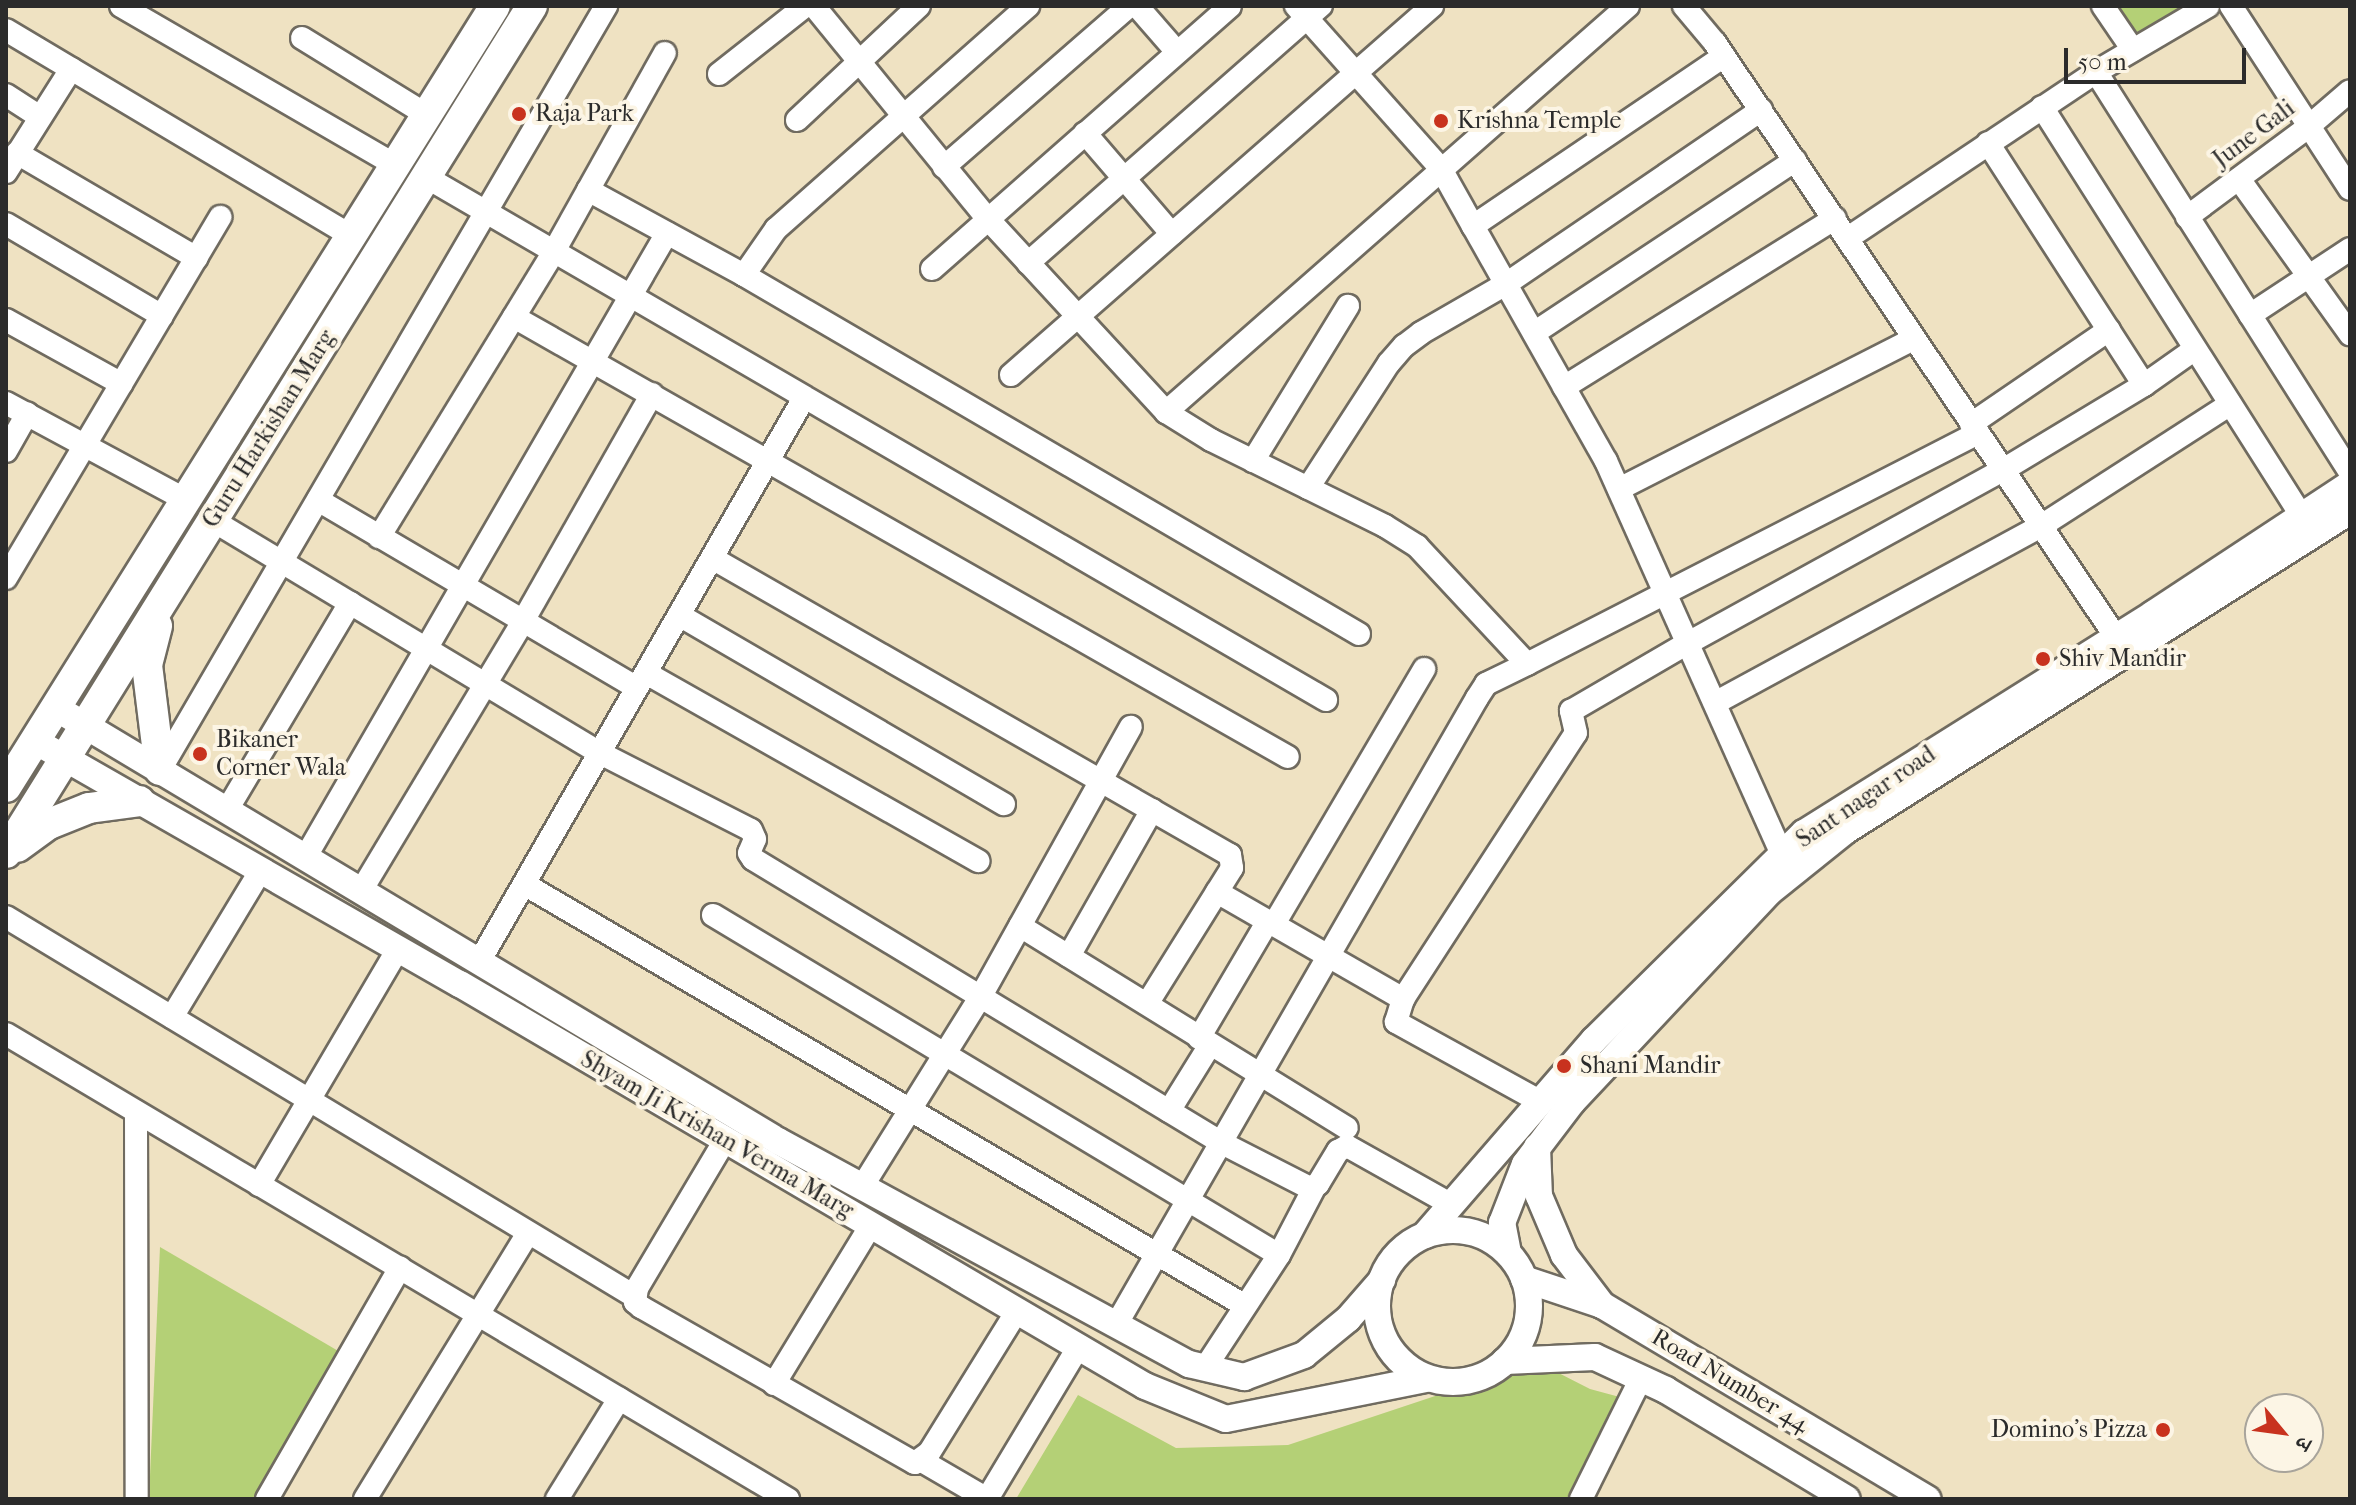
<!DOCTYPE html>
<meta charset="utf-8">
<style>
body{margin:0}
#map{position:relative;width:2356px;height:1505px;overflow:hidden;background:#efe2c2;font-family:"IM FELL French Canon","Noto Serif Devanagari",serif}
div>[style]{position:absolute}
.green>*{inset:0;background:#b4d076}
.roads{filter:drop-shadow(2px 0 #706b60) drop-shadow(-2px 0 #706b60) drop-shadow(0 2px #706b60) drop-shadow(0 -2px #706b60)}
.minor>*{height:22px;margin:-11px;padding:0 11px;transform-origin:11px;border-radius:11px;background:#fff}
.tertiary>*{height:26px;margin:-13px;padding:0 13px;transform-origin:13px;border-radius:13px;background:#fff}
.tertiary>.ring{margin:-13px;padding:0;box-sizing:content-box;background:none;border:26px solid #fff;border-radius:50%}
.secondary>*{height:30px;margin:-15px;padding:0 15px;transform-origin:15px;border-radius:15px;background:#fff}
.dots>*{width:22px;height:22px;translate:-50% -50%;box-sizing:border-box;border:4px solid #fcf5e5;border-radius:50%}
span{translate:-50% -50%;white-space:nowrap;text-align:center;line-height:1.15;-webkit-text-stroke:8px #fcf5e5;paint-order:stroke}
.poi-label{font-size:24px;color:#2b2b2b}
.left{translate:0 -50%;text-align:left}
.right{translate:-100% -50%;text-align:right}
.street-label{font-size:24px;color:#2b2b2b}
.frame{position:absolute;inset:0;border:8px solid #2b2b2b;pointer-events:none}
.north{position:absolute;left:2244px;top:1393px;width:80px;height:80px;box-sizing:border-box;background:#fcf5e5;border:2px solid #a8a49b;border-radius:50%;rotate:119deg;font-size:22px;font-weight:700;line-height:32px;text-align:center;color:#2b2b2b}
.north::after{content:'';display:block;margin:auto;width:28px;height:36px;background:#c8321e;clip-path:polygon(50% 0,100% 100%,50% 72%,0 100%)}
.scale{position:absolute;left:2064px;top:48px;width:182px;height:36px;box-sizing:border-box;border:4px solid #2b2b2b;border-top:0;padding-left:10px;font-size:24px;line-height:28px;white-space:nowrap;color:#2b2b2b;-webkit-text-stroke:6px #fcf5e5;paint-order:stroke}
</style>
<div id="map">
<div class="green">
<div style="clip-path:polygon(2110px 6px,2202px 6px,2137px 46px)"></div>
<div style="clip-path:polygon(160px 1247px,340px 1352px,253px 1499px,149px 1499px)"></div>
<div style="clip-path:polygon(1537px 1362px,1590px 1389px,1627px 1399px,1567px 1499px,1016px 1499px,1078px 1395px,1176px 1448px,1288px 1445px)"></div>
</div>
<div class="roads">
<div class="minor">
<div style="left:121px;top:6px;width:317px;rotate:30.1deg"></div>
<div style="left:814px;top:6px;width:275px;rotate:50.8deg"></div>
<div style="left:988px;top:219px;width:263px;rotate:47.3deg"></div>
<div style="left:1166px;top:412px;width:53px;rotate:31.9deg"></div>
<div style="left:1211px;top:440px;width:194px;rotate:26.3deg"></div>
<div style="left:1385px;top:526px;width:38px;rotate:32deg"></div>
<div style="left:1417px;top:546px;width:161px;rotate:47deg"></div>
<div style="left:1527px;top:664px;width:507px;rotate:-27.12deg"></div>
<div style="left:1137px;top:6px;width:61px;rotate:49deg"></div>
<div style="left:1296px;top:6px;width:218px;rotate:48.3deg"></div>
<div style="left:1441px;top:169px;width:65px;rotate:60.7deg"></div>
<div style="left:1473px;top:226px;width:270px;rotate:60.5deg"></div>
<div style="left:1606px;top:461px;width:431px;rotate:65.9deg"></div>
<div style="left:1684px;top:6px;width:48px;rotate:50deg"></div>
<div style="left:1715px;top:43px;width:717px;rotate:55.98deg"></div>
<div style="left:2103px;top:6px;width:53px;rotate:55.7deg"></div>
<div style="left:2231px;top:6px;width:218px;rotate:57deg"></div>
<div style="left:6px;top:30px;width:402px;rotate:30.8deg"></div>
<div style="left:302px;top:38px;width:147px;rotate:31.6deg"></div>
<div style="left:2096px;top:72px;width:475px;rotate:57.6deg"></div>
<div style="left:719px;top:74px;width:110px;rotate:-38.3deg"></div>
<div style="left:6px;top:95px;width:40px;rotate:32.9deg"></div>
<div style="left:2042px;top:107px;width:485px;rotate:57.6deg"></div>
<div style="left:797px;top:120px;width:167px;rotate:-43.1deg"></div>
<div style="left:1085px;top:133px;width:133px;rotate:49.3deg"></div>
<div style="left:1988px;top:143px;width:288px;rotate:57.2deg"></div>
<div style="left:17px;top:153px;width:208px;rotate:30.3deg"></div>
<div style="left:944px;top:167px;width:245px;rotate:-41deg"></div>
<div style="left:6px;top:172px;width:122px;rotate:-57.7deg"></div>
<div style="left:426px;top:177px;width:1041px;rotate:30.16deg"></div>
<div style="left:2239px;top:179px;width:191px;rotate:54.4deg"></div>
<div style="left:588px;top:190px;width:178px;rotate:28.6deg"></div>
<div style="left:744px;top:275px;width:712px;rotate:30.27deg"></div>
<div style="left:2187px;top:217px;width:151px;rotate:-36.6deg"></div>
<div style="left:2308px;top:127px;width:55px;rotate:-40.6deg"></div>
<div style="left:6px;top:224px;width:181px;rotate:30.5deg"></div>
<div style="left:1473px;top:226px;width:303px;rotate:-34.1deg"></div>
<div style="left:1848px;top:238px;width:298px;rotate:-33.8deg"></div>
<div style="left:2096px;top:72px;width:130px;rotate:-30.5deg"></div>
<div style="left:1028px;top:263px;width:390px;rotate:-41.3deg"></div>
<div style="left:932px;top:269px;width:397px;rotate:-41.4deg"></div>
<div style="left:744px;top:275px;width:56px;rotate:-55.2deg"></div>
<div style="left:776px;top:229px;width:337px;rotate:-41.5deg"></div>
<div style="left:2250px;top:315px;width:120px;rotate:-33.4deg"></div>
<div style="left:514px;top:317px;width:890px;rotate:29.62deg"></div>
<div style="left:6px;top:320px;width:132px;rotate:28.9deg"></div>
<div style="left:1534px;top:333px;width:313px;rotate:-33.5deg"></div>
<div style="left:1011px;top:375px;width:560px;rotate:-41.23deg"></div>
<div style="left:1564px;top:387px;width:319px;rotate:-31.9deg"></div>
<div style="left:6px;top:403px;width:204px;rotate:28.3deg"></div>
<div style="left:1166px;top:412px;width:615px;rotate:-41.31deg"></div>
<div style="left:1971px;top:424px;width:167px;rotate:-34.3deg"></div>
<div style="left:6px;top:451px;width:43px;rotate:-60.4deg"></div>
<div style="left:1253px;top:461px;width:182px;rotate:-58.5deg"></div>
<div style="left:1308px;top:488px;width:149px;rotate:-57.1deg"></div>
<div style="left:1389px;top:363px;width:23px;rotate:-49deg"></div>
<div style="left:1404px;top:346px;width:21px;rotate:-37deg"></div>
<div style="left:1421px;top:333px;width:98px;rotate:-30deg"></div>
<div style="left:1506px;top:284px;width:309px;rotate:-34.3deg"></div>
<div style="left:1619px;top:489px;width:331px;rotate:-27deg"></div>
<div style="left:318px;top:500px;width:370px;rotate:30.5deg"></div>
<div style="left:212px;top:520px;width:453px;rotate:31deg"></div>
<div style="left:600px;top:753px;width:169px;rotate:27deg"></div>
<div style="left:751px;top:830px;width:10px;rotate:66deg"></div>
<div style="left:755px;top:839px;width:15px;rotate:113deg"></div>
<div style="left:749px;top:853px;width:7px;rotate:56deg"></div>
<div style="left:753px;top:859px;width:548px;rotate:31.2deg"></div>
<div style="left:1222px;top:1143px;width:99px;rotate:27.1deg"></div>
<div style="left:1310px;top:1188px;width:9px;rotate:-27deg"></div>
<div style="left:1318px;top:1184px;width:39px;rotate:-59deg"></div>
<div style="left:1338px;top:1151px;width:10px;rotate:-29deg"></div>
<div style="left:1347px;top:1146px;width:120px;rotate:29.3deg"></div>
<div style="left:379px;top:537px;width:333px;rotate:-58.5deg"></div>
<div style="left:553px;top:253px;width:229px;rotate:-60.8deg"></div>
<div style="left:712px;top:558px;width:597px;rotate:29.83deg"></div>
<div style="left:1230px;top:855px;width:13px;rotate:81deg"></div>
<div style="left:1232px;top:868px;width:160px;rotate:122deg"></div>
<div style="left:6px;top:578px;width:420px;rotate:-59.3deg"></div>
<div style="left:679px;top:615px;width:376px;rotate:30.2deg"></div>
<div style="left:646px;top:673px;width:382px;rotate:29.5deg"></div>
<div style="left:1715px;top:703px;width:371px;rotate:-28.5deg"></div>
<div style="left:2041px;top:526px;width:225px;rotate:-32.8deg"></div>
<div style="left:160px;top:770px;width:885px;rotate:-59.72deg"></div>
<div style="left:227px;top:810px;width:241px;rotate:-59.3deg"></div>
<div style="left:305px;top:858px;width:722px;rotate:-59.92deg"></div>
<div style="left:524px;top:884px;width:834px;rotate:30.32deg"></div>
<div style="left:361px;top:891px;width:315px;rotate:-59deg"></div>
<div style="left:523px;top:621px;width:261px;rotate:-60.4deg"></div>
<div style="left:1217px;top:892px;width:215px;rotate:29.9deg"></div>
<div style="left:713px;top:915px;width:660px;rotate:30.99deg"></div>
<div style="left:6px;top:917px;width:734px;rotate:31.11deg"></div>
<div style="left:1274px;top:924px;width:296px;rotate:-59.5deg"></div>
<div style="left:1020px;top:926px;width:384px;rotate:31.7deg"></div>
<div style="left:1069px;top:956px;width:168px;rotate:-60.4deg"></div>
<div style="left:479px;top:962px;width:651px;rotate:-60.05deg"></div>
<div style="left:172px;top:1017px;width:172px;rotate:-58.8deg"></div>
<div style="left:6px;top:1034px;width:910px;rotate:30.74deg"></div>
<div style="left:1199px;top:1038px;width:136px;rotate:-59.5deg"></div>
<div style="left:1541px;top:1102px;width:166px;rotate:-151.1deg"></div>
<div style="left:1396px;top:1022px;width:24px;rotate:-73deg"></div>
<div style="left:1403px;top:999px;width:317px;rotate:-57deg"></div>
<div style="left:1576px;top:733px;width:23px;rotate:-103deg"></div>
<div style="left:1571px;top:711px;width:135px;rotate:-30.2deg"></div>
<div style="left:1688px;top:643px;width:359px;rotate:-28.8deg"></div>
<div style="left:2003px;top:470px;width:165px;rotate:-31.1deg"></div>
<div style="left:2144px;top:385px;width:62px;rotate:-35.2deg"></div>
<div style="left:1169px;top:1111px;width:78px;rotate:-58.2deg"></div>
<div style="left:136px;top:1112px;width:387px;rotate:89.9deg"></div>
<div style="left:725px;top:1140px;width:172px;rotate:120.7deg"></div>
<div style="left:637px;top:1288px;width:14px;rotate:98deg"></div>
<div style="left:635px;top:1302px;width:8px;rotate:40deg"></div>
<div style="left:641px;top:1307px;width:315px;rotate:29.7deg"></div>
<div style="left:915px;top:1463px;width:17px;rotate:-36deg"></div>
<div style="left:929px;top:1453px;width:167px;rotate:-58.2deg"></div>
<div style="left:259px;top:1185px;width:274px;rotate:-59.5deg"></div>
<div style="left:862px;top:1187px;width:225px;rotate:-58.1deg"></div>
<div style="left:981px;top:996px;width:308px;rotate:-60.9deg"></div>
<div style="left:1116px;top:1325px;width:723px;rotate:-60.07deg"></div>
<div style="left:1477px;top:698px;width:17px;rotate:-57deg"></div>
<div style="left:1486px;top:684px;width:46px;rotate:-26deg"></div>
<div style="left:1205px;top:1368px;width:135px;rotate:-56.8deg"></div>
<div style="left:1279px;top:1255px;width:76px;rotate:-62.4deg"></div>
<div style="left:774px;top:1384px;width:186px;rotate:-58.6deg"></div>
<div style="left:922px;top:1461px;width:75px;rotate:30.3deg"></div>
<div style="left:267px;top:1499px;width:267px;rotate:-60.1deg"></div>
<div style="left:365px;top:1499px;width:312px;rotate:-58.5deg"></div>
<div style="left:557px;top:1499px;width:118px;rotate:-58.2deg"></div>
<div style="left:987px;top:1499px;width:179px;rotate:-59deg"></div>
<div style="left:1581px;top:1499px;width:135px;rotate:-63.6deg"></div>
</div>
<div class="tertiary">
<div style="left:56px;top:708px;width:842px;rotate:30.95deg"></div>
<div style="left:778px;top:1141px;width:468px;rotate:28.5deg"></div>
<div style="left:1189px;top:1364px;width:57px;rotate:13.3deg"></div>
<div style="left:1244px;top:1377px;width:64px;rotate:-20.1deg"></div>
<div style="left:1304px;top:1355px;width:57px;rotate:-39.3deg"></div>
<div style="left:1348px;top:1319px;width:52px;rotate:-48.9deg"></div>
<div style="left:35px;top:741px;width:490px;rotate:29.8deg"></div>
<div style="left:460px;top:984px;width:794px;rotate:30.41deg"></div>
<div style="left:1145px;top:1386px;width:87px;rotate:22.2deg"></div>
<div style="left:1226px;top:1419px;width:205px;rotate:-11.3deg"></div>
<div style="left:1537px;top:1147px;width:49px;rotate:87.7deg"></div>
<div style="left:1539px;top:1196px;width:64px;rotate:67deg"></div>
<div style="left:1564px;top:1255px;width:63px;rotate:52.8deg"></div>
<div class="ring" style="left:1377px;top:1230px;width:126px;height:126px"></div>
<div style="left:1425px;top:1235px;width:258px;rotate:-49.1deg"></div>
<div style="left:1594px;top:1040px;width:295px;rotate:-44.6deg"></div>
<div style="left:1804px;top:833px;width:412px;rotate:-32.1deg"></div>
<div style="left:2153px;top:614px;width:236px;rotate:-33.4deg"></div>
<div style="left:1508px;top:1253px;width:31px;rotate:-101deg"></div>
<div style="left:1502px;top:1223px;width:63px;rotate:-68.7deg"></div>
<div style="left:1525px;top:1164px;width:78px;rotate:-52.8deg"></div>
<div style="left:1572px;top:1102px;width:287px;rotate:-46.8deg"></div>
<div style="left:1768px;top:893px;width:99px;rotate:-38.8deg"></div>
<div style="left:1845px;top:831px;width:598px;rotate:-32.36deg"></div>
<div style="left:1524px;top:1279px;width:82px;rotate:18.4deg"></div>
<div style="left:1602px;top:1305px;width:379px;rotate:30.8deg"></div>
<div style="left:1505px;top:1361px;width:90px;rotate:-2.5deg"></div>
<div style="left:1595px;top:1357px;width:78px;rotate:24.9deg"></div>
<div style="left:1666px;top:1390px;width:211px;rotate:31.1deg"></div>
</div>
<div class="secondary">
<div style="left:157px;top:626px;width:40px;rotate:104.4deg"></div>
<div style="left:147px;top:665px;width:106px;rotate:82.9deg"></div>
<div style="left:6px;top:787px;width:921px;rotate:-57.95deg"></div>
<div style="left:17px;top:847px;width:39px;rotate:-36deg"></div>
<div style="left:49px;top:824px;width:43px;rotate:-21.8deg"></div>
<div style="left:89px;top:808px;width:51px;rotate:-7.8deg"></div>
<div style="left:6px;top:853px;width:997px;rotate:-58.16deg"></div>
</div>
</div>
<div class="dots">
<div style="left:519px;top:114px;background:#c8321e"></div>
<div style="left:1441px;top:121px;background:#c8321e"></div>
<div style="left:2043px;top:659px;background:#c8321e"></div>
<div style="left:200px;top:754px;background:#c8321e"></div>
<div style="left:1564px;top:1066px;background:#c8321e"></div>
<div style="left:2163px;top:1430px;background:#c8321e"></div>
</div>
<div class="poi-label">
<span class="left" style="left:535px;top:114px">Raja Park</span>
<span class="left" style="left:1457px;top:121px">Krishna Temple</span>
<span class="left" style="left:2059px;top:659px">Shiv Mandir</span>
<span class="left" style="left:216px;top:754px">Bikaner<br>Corner Wala</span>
<span class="left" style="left:1580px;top:1066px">Shani Mandir</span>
<span class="right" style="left:2147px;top:1430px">Domino’s Pizza</span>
</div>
<div class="street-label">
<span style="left:2254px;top:134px;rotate:-37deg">June Gali</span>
<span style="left:269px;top:429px;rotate:-58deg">Guru Harkishan Marg</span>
<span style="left:1866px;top:797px;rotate:-34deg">Sant nagar road</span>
<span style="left:717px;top:1135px;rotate:30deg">Shyam Ji Krishan Verma Marg</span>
<span style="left:1730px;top:1381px;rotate:31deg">Road Number 44</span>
</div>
<div class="frame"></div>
<div class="north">उ</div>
<div class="scale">50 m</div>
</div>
